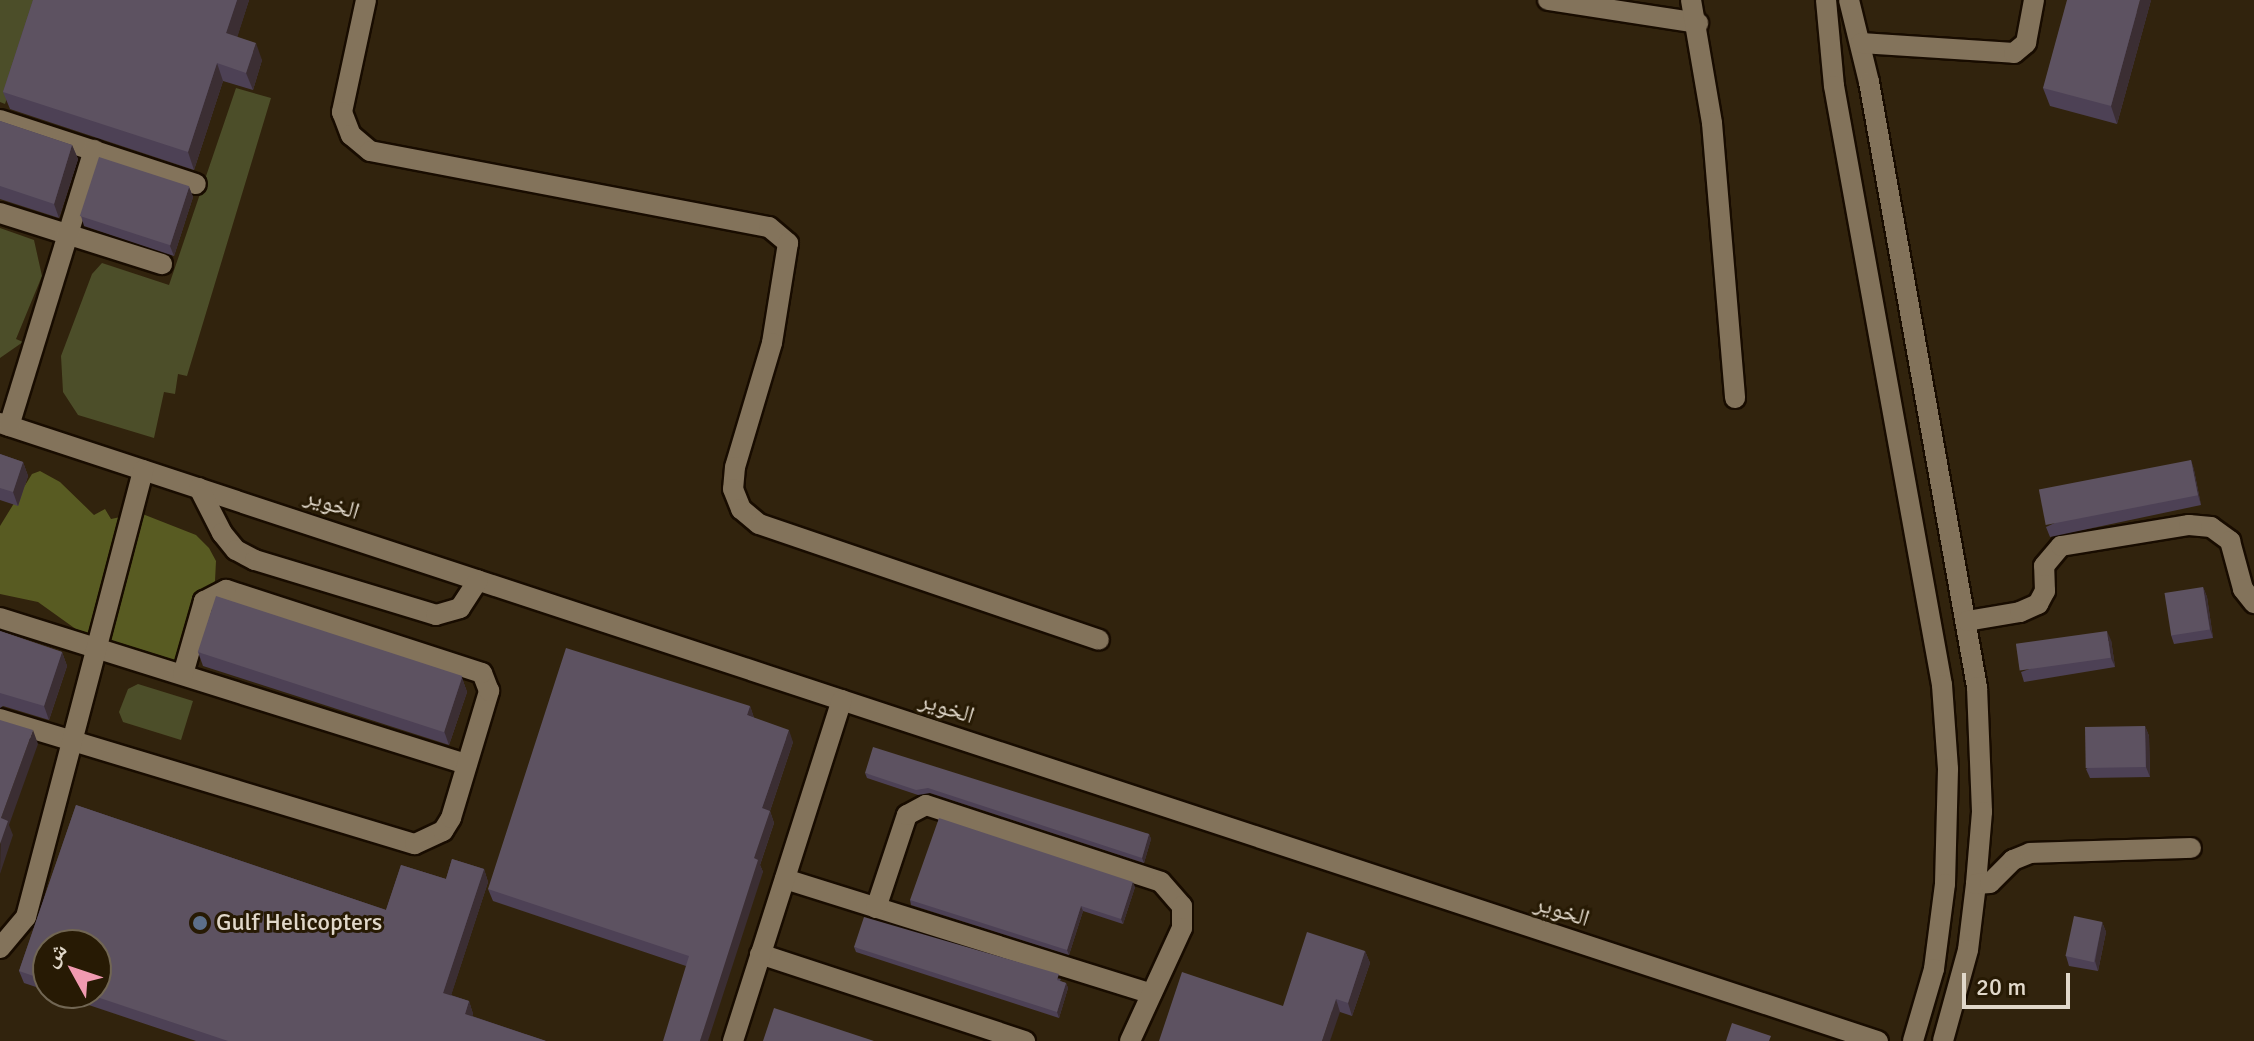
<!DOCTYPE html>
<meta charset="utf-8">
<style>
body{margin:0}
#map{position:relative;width:2254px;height:1041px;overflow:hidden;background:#31230d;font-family:Signika,"Noto Naskh Arabic",sans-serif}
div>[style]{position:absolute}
.green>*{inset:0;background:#4c4e29}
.forest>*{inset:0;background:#585b22}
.roads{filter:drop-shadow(2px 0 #180c00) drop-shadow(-2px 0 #180c00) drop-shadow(0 2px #180c00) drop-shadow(0 -2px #180c00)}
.minor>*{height:20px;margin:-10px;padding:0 10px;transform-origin:10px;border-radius:10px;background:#83735b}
.wall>*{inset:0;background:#4d4155}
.shaded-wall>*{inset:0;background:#3b2e33}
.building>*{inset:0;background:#5d5261;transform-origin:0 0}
.dots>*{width:22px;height:22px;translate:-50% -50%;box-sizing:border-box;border:4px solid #271a04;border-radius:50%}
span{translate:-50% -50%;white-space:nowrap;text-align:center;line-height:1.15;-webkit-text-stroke:6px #271a04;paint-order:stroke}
.street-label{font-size:24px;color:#e1d8ca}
.poi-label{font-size:24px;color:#e1d8ca}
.left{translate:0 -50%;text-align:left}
.north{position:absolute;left:32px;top:929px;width:80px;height:80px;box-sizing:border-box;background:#271a04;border:2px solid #716653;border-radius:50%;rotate:310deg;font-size:22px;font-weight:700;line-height:32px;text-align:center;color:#e1d8ca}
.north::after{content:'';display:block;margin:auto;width:28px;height:36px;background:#f19ab1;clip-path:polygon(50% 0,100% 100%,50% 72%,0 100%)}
.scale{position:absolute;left:1962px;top:973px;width:108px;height:36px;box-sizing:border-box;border:4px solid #e1d8ca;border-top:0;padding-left:10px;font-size:24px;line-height:28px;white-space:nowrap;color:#e1d8ca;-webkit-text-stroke:6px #271a04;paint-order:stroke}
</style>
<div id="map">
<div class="green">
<div style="clip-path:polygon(0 0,40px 0,5px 104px,0 102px)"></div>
<div style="clip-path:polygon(236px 88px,271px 98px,187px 376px,178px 374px,175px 394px,164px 392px,154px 438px,78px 415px,63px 392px,61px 356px,92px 274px,102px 263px,169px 285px)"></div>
<div style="clip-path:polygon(0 228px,34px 240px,42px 276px,16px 339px,23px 342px,0 358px)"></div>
<div style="clip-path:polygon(138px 684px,193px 701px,181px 740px,123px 722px,119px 712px,128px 689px)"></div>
</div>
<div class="forest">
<div style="clip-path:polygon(40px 471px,60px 482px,94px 515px,105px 509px,111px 519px,140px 513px,196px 535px,209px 548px,216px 561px,215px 581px,175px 663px,156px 672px,133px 670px,38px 602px,0 594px,0 526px,32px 474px)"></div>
</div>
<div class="roads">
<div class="minor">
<div style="left:366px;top:0;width:115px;rotate:102.1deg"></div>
<div style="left:342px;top:112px;width:25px;rotate:69deg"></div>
<div style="left:351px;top:135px;width:25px;rotate:40deg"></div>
<div style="left:370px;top:151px;width:406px;rotate:10.8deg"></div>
<div style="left:769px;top:227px;width:25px;rotate:40deg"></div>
<div style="left:788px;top:243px;width:101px;rotate:99.1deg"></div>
<div style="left:772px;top:343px;width:129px;rotate:106.6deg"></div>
<div style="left:735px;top:467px;width:22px;rotate:95deg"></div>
<div style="left:733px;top:489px;width:22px;rotate:68deg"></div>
<div style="left:741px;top:509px;width:23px;rotate:40deg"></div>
<div style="left:759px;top:524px;width:359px;rotate:18.8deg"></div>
<div style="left:1548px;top:0;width:152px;rotate:8.7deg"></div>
<div style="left:1691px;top:0;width:125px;rotate:80.3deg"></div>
<div style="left:1712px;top:123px;width:276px;rotate:85.2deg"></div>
<div style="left:1826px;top:0;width:86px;rotate:84.7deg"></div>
<div style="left:1834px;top:86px;width:609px;rotate:79.78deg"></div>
<div style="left:1942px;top:685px;width:84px;rotate:85.9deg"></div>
<div style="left:1948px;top:769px;width:115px;rotate:91.5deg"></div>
<div style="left:1945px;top:884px;width:86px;rotate:97.4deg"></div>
<div style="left:1934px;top:969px;width:75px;rotate:106.3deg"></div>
<div style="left:1849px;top:0;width:84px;rotate:76.3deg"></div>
<div style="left:1869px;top:82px;width:615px;rotate:79.88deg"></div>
<div style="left:1977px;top:687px;width:125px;rotate:87.7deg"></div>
<div style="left:1982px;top:812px;width:72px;rotate:94.8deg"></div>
<div style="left:1976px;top:884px;width:66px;rotate:96.9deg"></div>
<div style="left:1968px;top:950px;width:94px;rotate:105.4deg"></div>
<div style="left:1861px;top:43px;width:153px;rotate:3.7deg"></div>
<div style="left:2014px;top:53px;width:16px;rotate:-40deg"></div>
<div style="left:2026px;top:43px;width:44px;rotate:-79.5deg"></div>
<div style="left:0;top:120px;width:206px;rotate:18.1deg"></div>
<div style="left:0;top:213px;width:170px;rotate:17.5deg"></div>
<div style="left:0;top:423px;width:1977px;rotate:18.22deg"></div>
<div style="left:9px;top:426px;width:289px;rotate:-72.9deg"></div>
<div style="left:199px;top:488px;width:51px;rotate:62.9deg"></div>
<div style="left:222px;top:533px;width:22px;rotate:51deg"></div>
<div style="left:236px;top:550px;width:21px;rotate:28deg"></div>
<div style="left:255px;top:560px;width:189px;rotate:16.9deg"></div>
<div style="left:436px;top:615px;width:25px;rotate:-16deg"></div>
<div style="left:460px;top:608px;width:33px;rotate:-57deg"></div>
<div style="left:0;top:618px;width:489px;rotate:17.4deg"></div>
<div style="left:1967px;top:621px;width:54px;rotate:-9.6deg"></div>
<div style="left:2020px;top:612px;width:20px;rotate:-24deg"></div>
<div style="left:2038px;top:604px;width:15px;rotate:-62deg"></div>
<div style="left:2045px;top:591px;width:25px;rotate:-92deg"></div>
<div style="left:2044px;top:566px;width:26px;rotate:-50deg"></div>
<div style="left:2061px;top:546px;width:130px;rotate:-9.3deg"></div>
<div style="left:2189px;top:525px;width:22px;rotate:5deg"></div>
<div style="left:2211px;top:527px;width:24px;rotate:36deg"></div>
<div style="left:2230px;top:541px;width:50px;rotate:74.8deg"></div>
<div style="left:2243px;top:589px;width:18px;rotate:52deg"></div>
<div style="left:0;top:719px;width:433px;rotate:16.8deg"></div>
<div style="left:415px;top:844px;width:31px;rotate:-25deg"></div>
<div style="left:443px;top:831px;width:15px;rotate:-58deg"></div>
<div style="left:451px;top:818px;width:133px;rotate:-73.3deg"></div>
<div style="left:489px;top:691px;width:19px;rotate:-111deg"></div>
<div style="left:482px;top:673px;width:269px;rotate:-162deg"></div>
<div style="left:226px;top:590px;width:25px;rotate:153deg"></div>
<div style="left:204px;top:601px;width:76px;rotate:106deg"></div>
<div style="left:785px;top:879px;width:384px;rotate:17.4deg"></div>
<div style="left:1976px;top:884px;width:14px;rotate:-4deg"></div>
<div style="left:1990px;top:883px;width:33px;rotate:-45deg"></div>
<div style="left:2013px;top:860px;width:18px;rotate:-22deg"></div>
<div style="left:2030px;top:853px;width:161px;rotate:-1.8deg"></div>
<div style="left:876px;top:908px;width:98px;rotate:-71.6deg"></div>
<div style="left:907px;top:815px;width:21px;rotate:-28deg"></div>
<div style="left:926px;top:805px;width:247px;rotate:18.1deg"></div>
<div style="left:1161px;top:882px;width:32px;rotate:49deg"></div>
<div style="left:1182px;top:906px;width:22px;rotate:90deg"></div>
<div style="left:1182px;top:928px;width:124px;rotate:114.7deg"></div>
<div style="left:0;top:948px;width:40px;rotate:-50deg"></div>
<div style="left:26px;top:917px;width:462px;rotate:-75.3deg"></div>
<div style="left:760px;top:954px;width:279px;rotate:18.2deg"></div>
<div style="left:733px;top:1041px;width:358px;rotate:-72.3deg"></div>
</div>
</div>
<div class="wall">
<div style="clip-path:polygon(33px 0,249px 0,237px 37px,262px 60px,253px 90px,223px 81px,194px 170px,10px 109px,3px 92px)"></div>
<div style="clip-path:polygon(2151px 0,2117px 124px,2050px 106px,2043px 88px)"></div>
<div style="clip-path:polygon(0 121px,72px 145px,78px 159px,59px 218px,0 199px)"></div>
<div style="clip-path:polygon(189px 187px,193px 197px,174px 256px,84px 226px,81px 216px)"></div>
<div style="clip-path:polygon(0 454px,23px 462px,28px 476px,18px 506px,0 500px)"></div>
<div style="clip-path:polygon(2191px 460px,2194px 470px,2201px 505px,2050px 537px,2046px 527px)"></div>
<div style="clip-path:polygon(2203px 587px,2207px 597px,2213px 638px,2174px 644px,2171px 635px)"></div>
<div style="clip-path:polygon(0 631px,62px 652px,67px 666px,49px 720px,3px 706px,0 708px)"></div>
<div style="clip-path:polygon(2111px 640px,2115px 667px,2024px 682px,2021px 672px)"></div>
<div style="clip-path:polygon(198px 652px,462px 678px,467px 692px,449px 745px,203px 666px)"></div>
<div style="clip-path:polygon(750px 706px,754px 718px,793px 742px,770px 811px,774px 823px,760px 865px,763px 872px,686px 966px,493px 901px,488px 889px)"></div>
<div style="clip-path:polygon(2145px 726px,2149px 736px,2150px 777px,2090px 778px,2086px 769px)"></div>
<div style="clip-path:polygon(865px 773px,1149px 834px,1151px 839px,1144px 863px,930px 793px,918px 795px,867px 778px)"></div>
<div style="clip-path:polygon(76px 805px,386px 910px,401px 865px,446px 879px,452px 859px,484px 869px,488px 882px,451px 995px,469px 1001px,473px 1014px,472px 1016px,546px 1041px,196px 1041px,53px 993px,96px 993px,96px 945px,48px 945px,48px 991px,24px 983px,19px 971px)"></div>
<div style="clip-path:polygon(1135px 887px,1123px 924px,1083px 911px,1069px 955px,911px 905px,910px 900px)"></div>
<div style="clip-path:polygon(2102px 922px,2106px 932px,2098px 971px,2069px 966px,2066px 956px)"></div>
<div style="clip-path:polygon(854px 947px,1061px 979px,1060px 981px,1066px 983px,1068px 988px,1059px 1018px,856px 952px)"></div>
<div style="clip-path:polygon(1365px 951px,1370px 963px,1352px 1016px,1340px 1012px,1283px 1006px)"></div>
</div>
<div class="shaded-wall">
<div style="clip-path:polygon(237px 0,249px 0,233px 51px,226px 33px)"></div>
<div style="clip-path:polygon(2140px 0,2151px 0,2117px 124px,2111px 106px)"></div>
<div style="clip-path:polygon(256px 43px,262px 60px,253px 90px,246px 73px)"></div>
<div style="clip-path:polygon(217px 63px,223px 81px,194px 170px,188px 152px)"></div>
<div style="clip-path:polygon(72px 145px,78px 159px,59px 218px,54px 204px)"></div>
<div style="clip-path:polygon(189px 187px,193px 197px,174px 256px,170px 246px)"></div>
<div style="clip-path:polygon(2191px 460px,2194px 470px,2201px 505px,2198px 495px)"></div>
<div style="clip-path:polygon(23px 462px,28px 476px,18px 506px,13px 492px)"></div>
<div style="clip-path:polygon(2203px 587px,2207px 597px,2213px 638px,2210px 629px)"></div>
<div style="clip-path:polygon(2107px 631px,2111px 640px,2115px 667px,2111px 658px)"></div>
<div style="clip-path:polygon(62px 652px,67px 666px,49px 720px,44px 706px)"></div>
<div style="clip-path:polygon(462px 678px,467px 692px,449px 745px,444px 731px)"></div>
<div style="clip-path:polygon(750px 706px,754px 718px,747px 715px)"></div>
<div style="clip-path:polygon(2145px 726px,2149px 736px,2150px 777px,2146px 767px)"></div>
<div style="clip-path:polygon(33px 730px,38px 744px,9px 825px,13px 835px,0 874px,1px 818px)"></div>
<div style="clip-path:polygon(789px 730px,793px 742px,770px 811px,774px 823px,760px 865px,763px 872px,708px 1041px,700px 1041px,754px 858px,762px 808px)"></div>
<div style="clip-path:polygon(1149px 834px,1151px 839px,1144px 863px,1142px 858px)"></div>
<div style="clip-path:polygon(484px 869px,488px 882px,448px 1005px,443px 993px)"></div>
<div style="clip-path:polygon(1133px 882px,1135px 887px,1123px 924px,1121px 919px)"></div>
<div style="clip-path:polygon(1081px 906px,1083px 911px,1069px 955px,1067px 950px)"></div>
<div style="clip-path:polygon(2102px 922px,2106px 932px,2098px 971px,2095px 961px)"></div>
<div style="clip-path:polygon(1365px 951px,1370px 963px,1352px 1016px,1348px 1003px)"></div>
<div style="clip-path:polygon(1066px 983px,1068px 988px,1059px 1018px,1057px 1012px)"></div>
<div style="clip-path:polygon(1336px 999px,1340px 1012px,1330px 1041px,1322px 1041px)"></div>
<div style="clip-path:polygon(469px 1001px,473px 1014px,469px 1026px,465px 1014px)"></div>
</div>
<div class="building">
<div style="clip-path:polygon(33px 0,237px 0,226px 33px,256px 43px,246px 73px,217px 63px,188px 152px,3px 92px)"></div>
<div style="clip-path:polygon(2067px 0,2140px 0,2111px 106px,2043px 88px)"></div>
<div style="clip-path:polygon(0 121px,72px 145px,54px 204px,0 186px)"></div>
<div style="left:99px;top:157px;width:95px;height:62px;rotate:18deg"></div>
<div style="clip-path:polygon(0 454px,23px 462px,13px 492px,0 488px)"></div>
<div style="left:2191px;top:460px;width:36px;height:155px;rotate:79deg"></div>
<div style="left:2203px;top:587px;width:43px;height:39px;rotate:81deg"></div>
<div style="left:216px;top:596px;width:259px;height:59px;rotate:18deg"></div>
<div style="clip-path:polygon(0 631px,62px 652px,44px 706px,0 693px)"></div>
<div style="left:2107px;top:631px;width:27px;height:92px;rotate:82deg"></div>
<div style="clip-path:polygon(566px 648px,750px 706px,747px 715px,789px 730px,762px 808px,770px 811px,754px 858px,758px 860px,700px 1041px,663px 1041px,689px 956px,488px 889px)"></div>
<div style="clip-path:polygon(0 720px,33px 730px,1px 818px,8px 821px,0 844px)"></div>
<div style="left:2145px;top:726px;width:41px;height:60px;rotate:89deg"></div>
<div style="clip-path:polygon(873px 747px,1149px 834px,1142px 858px,928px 788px,916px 790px,865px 773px)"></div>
<div style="clip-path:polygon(76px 805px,386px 910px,401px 865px,446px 879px,452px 859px,484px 869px,443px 993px,469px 1001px,465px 1014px,546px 1041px,228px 1041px,85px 993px,96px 993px,96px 945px,48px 945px,48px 981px,19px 971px)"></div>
<div style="clip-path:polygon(939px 818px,1133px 882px,1121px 919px,1081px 906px,1067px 950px,910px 900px)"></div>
<div style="left:2074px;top:916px;width:29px;height:41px;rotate:12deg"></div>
<div style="clip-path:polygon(864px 917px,1059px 974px,1057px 980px,1066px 983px,1057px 1012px,854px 947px)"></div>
<div style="clip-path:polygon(1307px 932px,1365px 951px,1348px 1003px,1336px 999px,1322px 1041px,1159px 1041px,1182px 972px,1283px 1006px)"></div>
<div style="clip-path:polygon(774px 1008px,874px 1041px,763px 1041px)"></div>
<div style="clip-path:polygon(1732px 1023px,1771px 1036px,1769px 1041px,1726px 1041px)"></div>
</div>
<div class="dots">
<div style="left:200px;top:923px;background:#5c6f8a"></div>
</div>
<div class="street-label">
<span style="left:332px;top:504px;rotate:18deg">الخوير</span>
<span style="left:947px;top:708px;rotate:18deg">الخوير</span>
<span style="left:1562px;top:911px;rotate:18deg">الخوير</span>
</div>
<div class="poi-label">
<span class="left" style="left:216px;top:923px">Gulf Helicopters</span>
</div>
<div class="north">ش</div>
<div class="scale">20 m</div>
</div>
